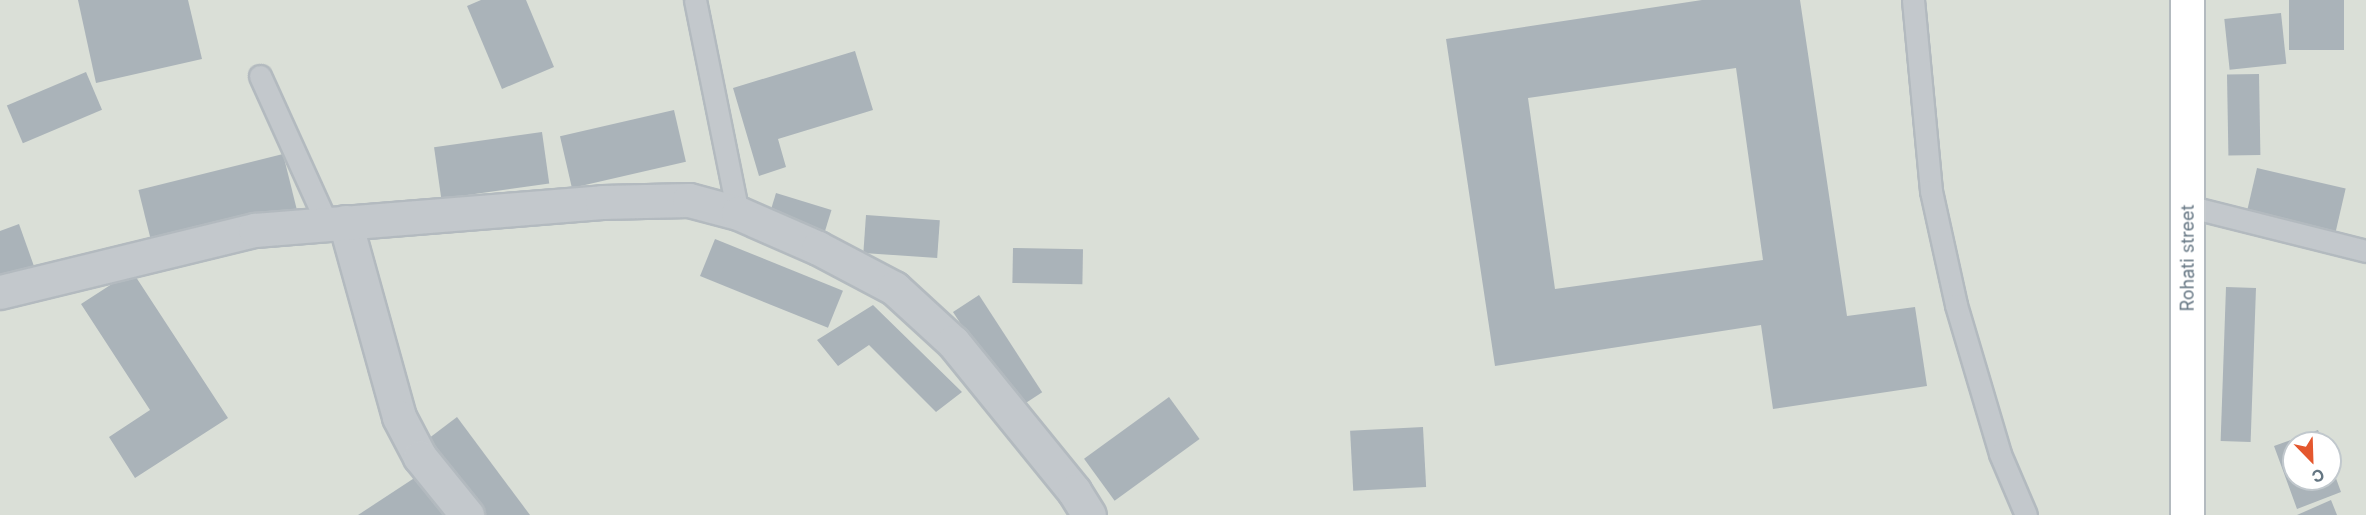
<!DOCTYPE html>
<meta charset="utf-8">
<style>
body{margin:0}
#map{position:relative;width:2366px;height:515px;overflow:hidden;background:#fafaf8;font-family:Inter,sans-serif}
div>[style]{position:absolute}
.green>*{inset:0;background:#dadfd7}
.building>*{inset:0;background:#aab3b9;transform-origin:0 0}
.roads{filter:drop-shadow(2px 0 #b3babf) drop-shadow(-2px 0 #b3babf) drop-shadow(0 2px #b3babf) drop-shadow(0 -2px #b3babf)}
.lane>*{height:21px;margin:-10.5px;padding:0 10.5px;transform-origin:10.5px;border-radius:10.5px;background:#c3c8cc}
.street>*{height:33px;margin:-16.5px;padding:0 16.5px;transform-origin:16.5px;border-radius:16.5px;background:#c3c8cc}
.secondary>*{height:33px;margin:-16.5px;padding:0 16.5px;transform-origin:16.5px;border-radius:16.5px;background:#fff}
span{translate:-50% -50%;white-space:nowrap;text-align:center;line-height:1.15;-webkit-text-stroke:6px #fff;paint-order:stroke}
.street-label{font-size:18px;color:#657683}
.north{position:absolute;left:2282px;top:431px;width:60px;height:60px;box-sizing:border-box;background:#fff;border:2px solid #c1c8cd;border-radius:50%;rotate:157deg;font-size:16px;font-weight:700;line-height:24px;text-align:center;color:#657683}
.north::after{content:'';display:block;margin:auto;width:21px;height:27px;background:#e4572e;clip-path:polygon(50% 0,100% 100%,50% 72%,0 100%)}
</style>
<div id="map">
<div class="green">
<div style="clip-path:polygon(evenodd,0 0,2366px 0,2366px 515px,0 515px,0 0,2294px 443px,2330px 443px,2330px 479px,2294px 479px,2294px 443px)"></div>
</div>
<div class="building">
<div style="clip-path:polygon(78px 0,188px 0,202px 59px,96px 83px)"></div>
<div style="clip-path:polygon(481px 0,526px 0,554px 67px,502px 89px,467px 6px)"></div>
<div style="clip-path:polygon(evenodd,1702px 0,1800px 0,1847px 316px,1915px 307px,1927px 386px,1773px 409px,1761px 325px,1495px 366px,1446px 39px,1702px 0,1736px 68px,1763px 260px,1555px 289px,1528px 98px,1736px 68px)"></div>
<div style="left:2289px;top:0;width:55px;height:50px"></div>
<div style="left:2281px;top:13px;width:51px;height:57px;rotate:84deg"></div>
<div style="clip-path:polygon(855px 51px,873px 110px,778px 139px,786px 167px,759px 176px,733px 88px)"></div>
<div style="left:86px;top:72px;width:41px;height:86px;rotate:67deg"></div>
<div style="left:2259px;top:74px;width:81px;height:32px;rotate:89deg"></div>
<div style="left:674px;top:110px;width:53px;height:117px;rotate:77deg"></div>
<div style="left:542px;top:132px;width:52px;height:109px;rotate:82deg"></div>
<div style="left:283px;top:154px;width:59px;height:149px;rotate:76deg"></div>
<div style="left:2257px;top:168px;width:91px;height:49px;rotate:13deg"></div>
<div style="left:776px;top:193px;width:58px;height:25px;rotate:17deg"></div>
<div style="left:866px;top:215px;width:74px;height:38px;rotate:4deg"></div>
<div style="clip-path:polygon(19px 224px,35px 269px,0 282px,0 231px)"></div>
<div style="left:715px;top:239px;width:138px;height:40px;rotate:22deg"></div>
<div style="left:1013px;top:248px;width:70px;height:35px;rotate:1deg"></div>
<div style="clip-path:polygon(132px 271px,228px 418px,135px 478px,109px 437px,150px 410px,81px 304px)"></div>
<div style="left:2226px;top:287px;width:30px;height:154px;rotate:2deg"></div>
<div style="left:979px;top:295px;width:116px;height:31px;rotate:57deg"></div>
<div style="clip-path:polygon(873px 305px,962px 392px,936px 412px,869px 345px,838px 366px,817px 340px)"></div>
<div style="left:1169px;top:397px;width:52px;height:105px;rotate:54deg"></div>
<div style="clip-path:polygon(457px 417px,530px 515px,473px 515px,420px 445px)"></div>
<div style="left:1423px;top:427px;width:60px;height:73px;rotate:87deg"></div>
<div style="clip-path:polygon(2318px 430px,2323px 443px,2294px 443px,2294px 479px,2330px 479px,2330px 462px,2341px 492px,2297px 509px,2274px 446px)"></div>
<div style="clip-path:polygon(422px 473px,450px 515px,358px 515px)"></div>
<div style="clip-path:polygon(2331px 500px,2337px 515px,2297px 515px)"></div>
</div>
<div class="roads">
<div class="lane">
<div style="left:695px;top:0;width:217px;rotate:78.6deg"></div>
<div style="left:1913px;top:0;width:192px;rotate:84.6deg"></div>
<div style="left:1931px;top:191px;width:117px;rotate:77.6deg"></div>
<div style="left:1956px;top:305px;width:155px;rotate:73.5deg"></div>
<div style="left:2000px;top:454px;width:66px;rotate:66.9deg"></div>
<div style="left:260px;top:76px;width:162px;rotate:65.6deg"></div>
<div style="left:2187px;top:206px;width:185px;rotate:14.1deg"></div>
</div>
<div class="street">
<div style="left:345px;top:222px;width:202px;rotate:74.5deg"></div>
<div style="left:399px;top:417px;width:45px;rotate:62.3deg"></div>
<div style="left:420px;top:457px;width:75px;rotate:51deg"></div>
<div style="left:0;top:292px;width:262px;rotate:-13.7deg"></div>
<div style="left:255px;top:230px;width:348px;rotate:-4.6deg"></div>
<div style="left:602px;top:202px;width:87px;rotate:-1.3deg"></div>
<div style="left:689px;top:200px;width:51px;rotate:14.9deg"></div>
<div style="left:738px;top:213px;width:87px;rotate:23.6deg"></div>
<div style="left:818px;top:248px;width:86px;rotate:27.8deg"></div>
<div style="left:894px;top:288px;width:80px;rotate:42.5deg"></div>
<div style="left:953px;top:342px;width:192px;rotate:50.9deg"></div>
<div style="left:1074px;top:491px;width:28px;rotate:58deg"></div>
</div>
<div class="secondary">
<div style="left:2187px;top:515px;width:515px;rotate:-90deg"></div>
</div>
</div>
<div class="street-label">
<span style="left:2188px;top:258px;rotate:-90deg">Rohati street</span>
</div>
<div class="north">С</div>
</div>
